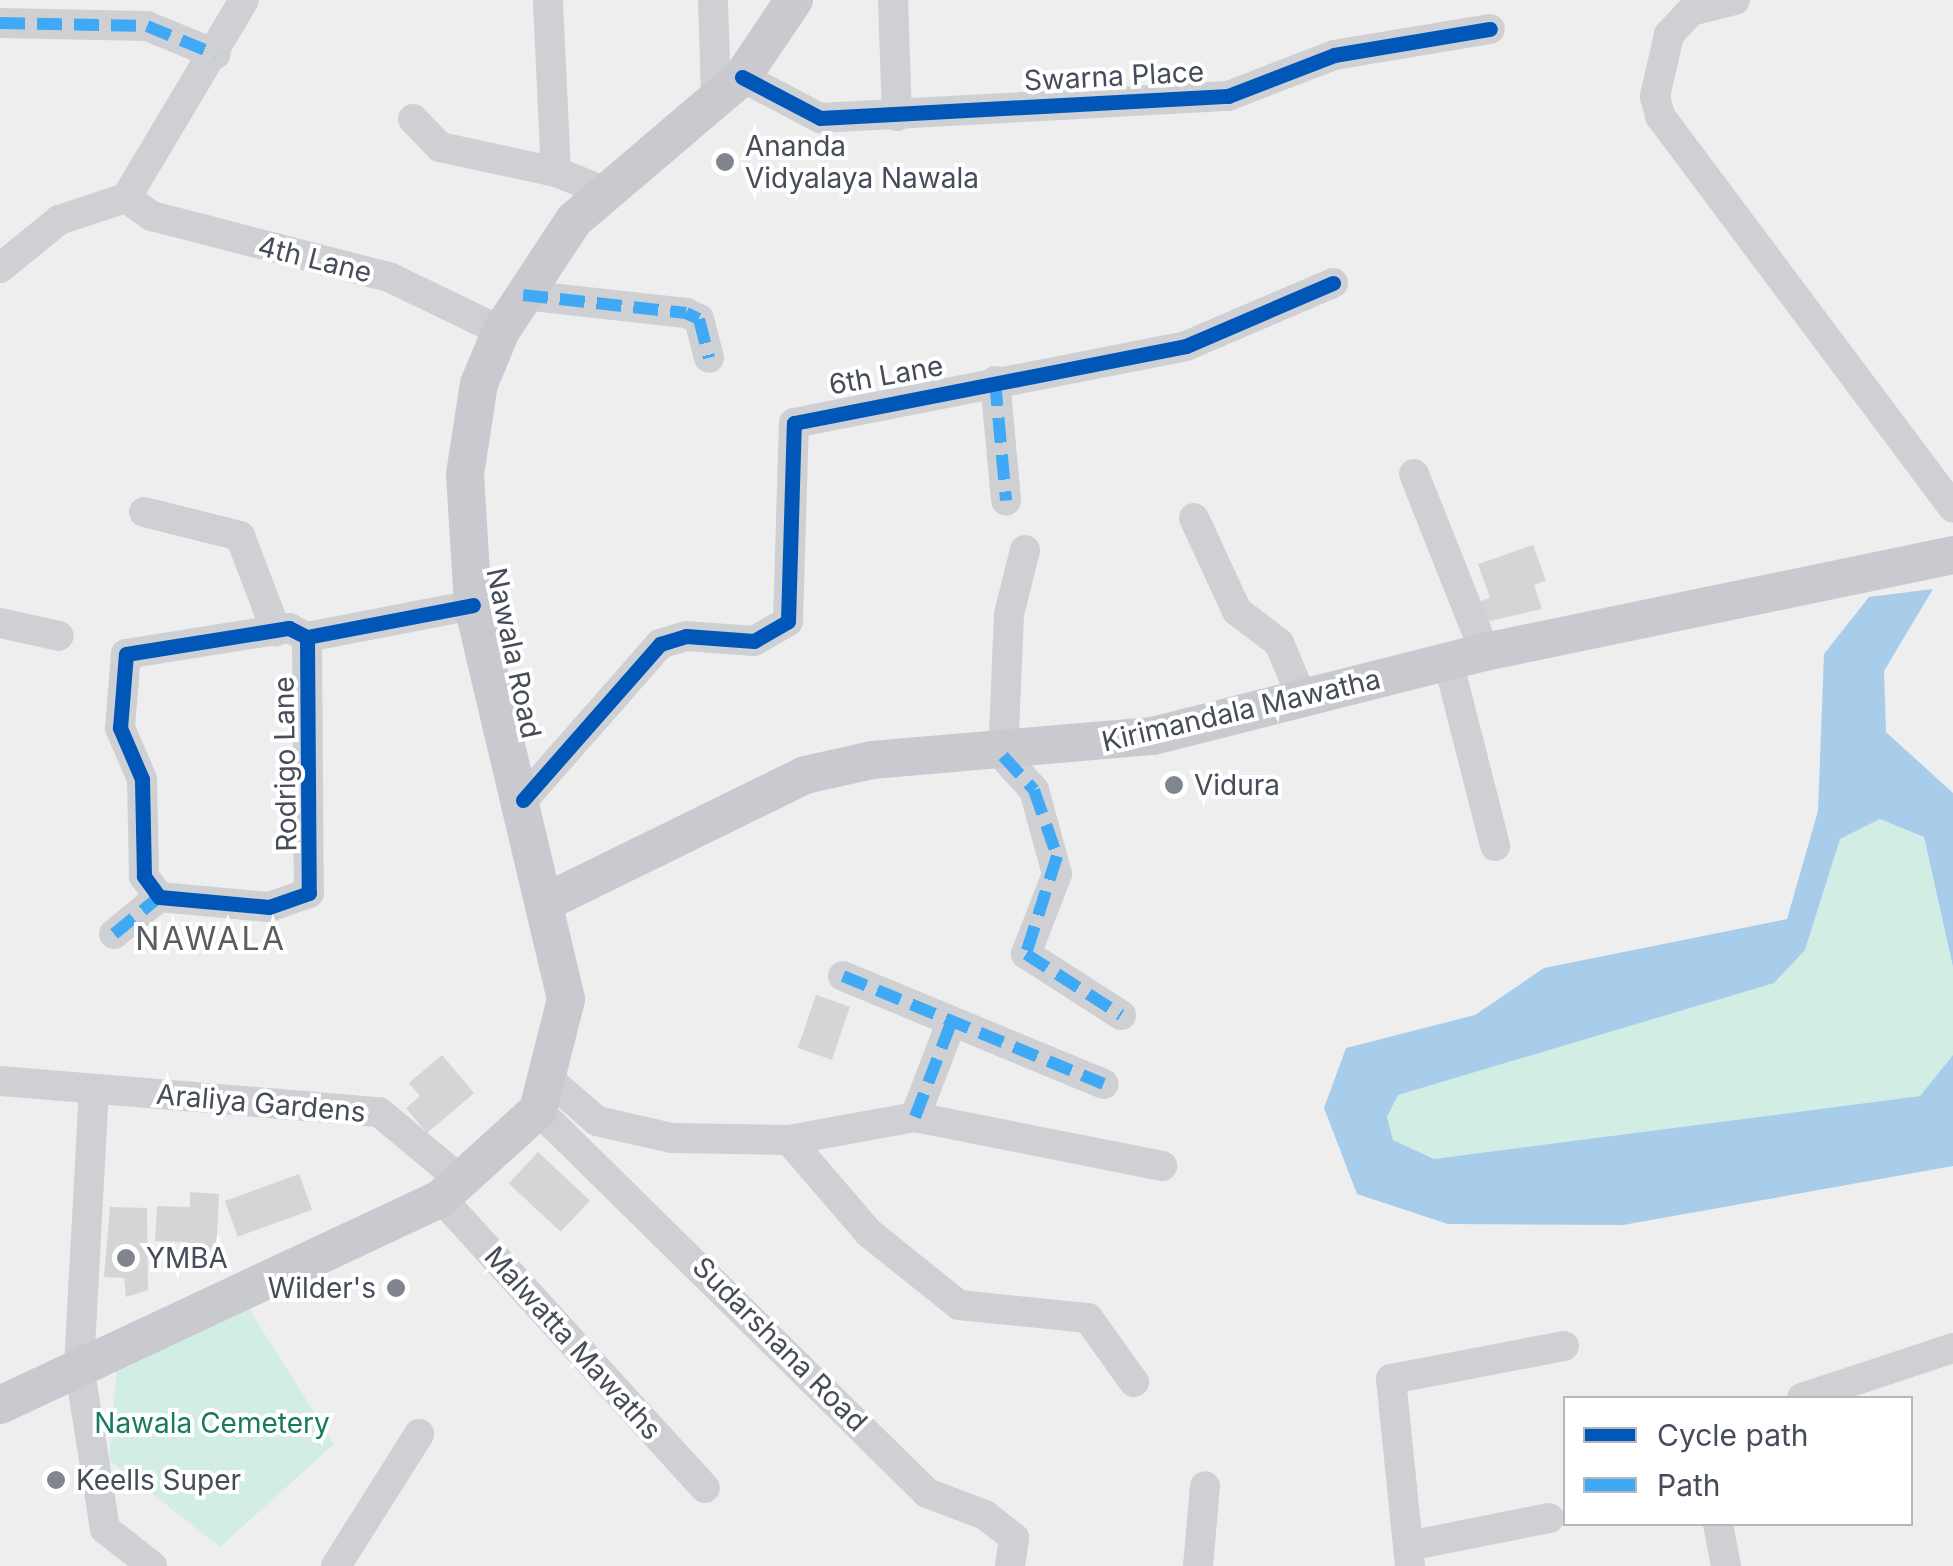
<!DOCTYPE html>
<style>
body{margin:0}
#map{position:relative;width:1953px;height:1566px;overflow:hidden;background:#efeeee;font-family:Inter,sans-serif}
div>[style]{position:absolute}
.green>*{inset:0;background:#d2ede4}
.water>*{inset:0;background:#a8cdeb}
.building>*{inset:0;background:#d5d5d7;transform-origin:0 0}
.minor>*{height:30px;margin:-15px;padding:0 15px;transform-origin:15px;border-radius:15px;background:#cfd0d3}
.major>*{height:38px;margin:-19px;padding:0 19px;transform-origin:19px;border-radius:19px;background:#c8cacf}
.quiet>*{height:12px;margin-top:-6px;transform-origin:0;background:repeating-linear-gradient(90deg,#3fa9f5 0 25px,transparent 0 37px)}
.cycleway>*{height:15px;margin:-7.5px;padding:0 7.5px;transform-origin:7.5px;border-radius:7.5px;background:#0057b8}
.dots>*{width:28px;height:28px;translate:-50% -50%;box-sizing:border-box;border:5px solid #fff;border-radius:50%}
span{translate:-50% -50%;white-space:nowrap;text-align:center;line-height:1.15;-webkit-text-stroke:8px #fff;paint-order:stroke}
.street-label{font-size:28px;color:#464c5a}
.poi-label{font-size:28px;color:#464c5a}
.left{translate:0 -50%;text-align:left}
.right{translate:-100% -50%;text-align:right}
.park-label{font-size:28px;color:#187a60}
.quarter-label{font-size:32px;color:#5a5c62;letter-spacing:2.5px}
.legend{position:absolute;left:1563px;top:1396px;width:350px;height:130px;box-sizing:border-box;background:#fff;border:2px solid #b5b7bd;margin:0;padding:12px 18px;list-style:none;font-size:30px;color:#464c5a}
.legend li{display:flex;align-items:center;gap:20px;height:50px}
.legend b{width:50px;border:2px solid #b5b7bd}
</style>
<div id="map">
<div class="green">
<div style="clip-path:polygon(1881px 819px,1924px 837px,1953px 967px,1953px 1055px,1920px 1096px,1434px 1159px,1393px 1140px,1387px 1117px,1398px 1095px,1805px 949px,1840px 839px)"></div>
<div style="clip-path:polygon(246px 1304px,334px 1444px,220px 1547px,109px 1460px,117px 1365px)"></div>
</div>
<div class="water">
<div style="clip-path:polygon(1933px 589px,1884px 671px,1886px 732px,1953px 793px,1953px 967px,1924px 837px,1880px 819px,1840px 839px,1805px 950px,1774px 983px,1398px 1095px,1387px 1117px,1393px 1140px,1434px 1159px,1920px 1096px,1953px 1055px,1953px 1166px,1623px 1225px,1448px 1224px,1357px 1194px,1324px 1108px,1346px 1048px,1475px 1015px,1544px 968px,1787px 919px,1818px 811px,1824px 654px,1869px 597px)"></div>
</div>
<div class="building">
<div style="clip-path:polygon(1533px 545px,1546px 581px,1534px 585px,1542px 609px,1485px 622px,1478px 602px,1490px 598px,1478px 564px)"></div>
<div style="left:816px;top:995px;width:36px;height:56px;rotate:19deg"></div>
<div style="clip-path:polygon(442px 1055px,474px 1093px,427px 1133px,406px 1108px,420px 1096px,409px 1083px)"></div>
<div style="left:538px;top:1152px;width:71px;height:43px;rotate:43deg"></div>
<div style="left:299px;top:1174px;width:38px;height:79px;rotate:70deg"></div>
<div style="clip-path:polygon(190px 1192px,219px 1194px,216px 1257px,186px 1256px,187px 1242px,155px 1241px,157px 1206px,190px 1207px)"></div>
<div style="clip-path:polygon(110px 1207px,147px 1208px,148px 1290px,126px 1297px,124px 1278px,104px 1277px)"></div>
</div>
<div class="minor">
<div style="left:713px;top:0;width:98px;rotate:88.2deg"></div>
<div style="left:893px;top:0;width:116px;rotate:88deg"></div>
<div style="left:1735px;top:0;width:45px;rotate:166deg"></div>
<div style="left:1691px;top:11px;width:33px;rotate:133deg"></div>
<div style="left:1669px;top:35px;width:63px;rotate:102.9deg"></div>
<div style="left:1655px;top:96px;width:21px;rotate:76deg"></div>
<div style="left:1660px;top:116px;width:489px;rotate:53.2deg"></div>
<div style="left:548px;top:3px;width:169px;rotate:87.3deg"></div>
<div style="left:556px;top:172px;width:52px;rotate:21.6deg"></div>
<div style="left:0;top:23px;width:147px;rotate:1.2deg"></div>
<div style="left:147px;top:26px;width:74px;rotate:22.4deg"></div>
<div style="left:742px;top:77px;width:88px;rotate:27.7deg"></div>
<div style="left:820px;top:118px;width:409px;rotate:-3.1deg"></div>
<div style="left:1228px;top:96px;width:114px;rotate:-21.1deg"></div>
<div style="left:1334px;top:55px;width:158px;rotate:-9.5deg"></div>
<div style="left:413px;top:119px;width:39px;rotate:46deg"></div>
<div style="left:440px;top:147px;width:119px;rotate:12.2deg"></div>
<div style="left:126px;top:198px;width:32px;rotate:35deg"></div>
<div style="left:152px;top:216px;width:247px;rotate:14.5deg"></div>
<div style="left:391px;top:278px;width:122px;rotate:25.7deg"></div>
<div style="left:0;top:268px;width:76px;rotate:-39.1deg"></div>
<div style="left:59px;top:220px;width:71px;rotate:-18.2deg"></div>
<div style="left:126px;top:198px;width:230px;rotate:-59.2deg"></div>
<div style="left:523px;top:295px;width:164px;rotate:6.3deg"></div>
<div style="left:686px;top:313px;width:14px;rotate:25deg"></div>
<div style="left:699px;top:319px;width:40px;rotate:75.6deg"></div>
<div style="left:995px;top:381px;width:120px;rotate:84.7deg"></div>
<div style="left:1414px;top:474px;width:192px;rotate:68.3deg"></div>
<div style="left:144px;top:512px;width:99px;rotate:14deg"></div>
<div style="left:240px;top:536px;width:102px;rotate:69.2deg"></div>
<div style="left:1194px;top:518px;width:102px;rotate:65.2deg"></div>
<div style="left:1237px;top:611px;width:53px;rotate:37.3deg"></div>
<div style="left:1279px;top:643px;width:60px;rotate:67.3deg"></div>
<div style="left:1025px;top:550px;width:66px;rotate:104deg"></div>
<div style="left:1009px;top:614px;width:142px;rotate:92.4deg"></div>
<div style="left:1003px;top:756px;width:46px;rotate:47.6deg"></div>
<div style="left:1034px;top:790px;width:87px;rotate:74.7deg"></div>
<div style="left:1057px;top:874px;width:86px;rotate:111.2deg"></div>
<div style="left:1026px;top:954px;width:113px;rotate:32.7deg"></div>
<div style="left:0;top:623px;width:60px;rotate:12.4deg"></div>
<div style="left:307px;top:637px;width:256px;rotate:89.6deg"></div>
<div style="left:309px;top:893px;width:42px;rotate:160.7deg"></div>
<div style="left:269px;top:907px;width:110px;rotate:-174.8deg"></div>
<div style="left:159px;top:897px;width:26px;rotate:-126deg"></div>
<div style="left:144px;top:876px;width:97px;rotate:-91.2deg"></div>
<div style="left:142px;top:779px;width:56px;rotate:-113.3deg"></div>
<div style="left:120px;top:728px;width:74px;rotate:-85.4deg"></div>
<div style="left:126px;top:654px;width:165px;rotate:-9.1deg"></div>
<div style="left:289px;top:628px;width:20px;rotate:27deg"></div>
<div style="left:307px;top:637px;width:169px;rotate:-10.9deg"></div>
<div style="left:1448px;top:661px;width:191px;rotate:75.7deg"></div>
<div style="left:523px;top:800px;width:208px;rotate:-48.7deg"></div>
<div style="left:660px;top:644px;width:27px;rotate:-17deg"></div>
<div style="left:686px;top:636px;width:68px;rotate:4.2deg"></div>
<div style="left:754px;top:641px;width:39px;rotate:-30deg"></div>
<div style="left:788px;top:621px;width:198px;rotate:-88.3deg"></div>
<div style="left:794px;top:423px;width:399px;rotate:-11.1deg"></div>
<div style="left:1186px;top:346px;width:160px;rotate:-23.2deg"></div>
<div style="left:114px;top:934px;width:58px;rotate:-39.4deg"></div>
<div style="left:843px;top:976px;width:282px;rotate:22.5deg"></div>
<div style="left:0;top:1081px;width:380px;rotate:4.7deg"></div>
<div style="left:379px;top:1112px;width:109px;rotate:39.8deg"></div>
<div style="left:551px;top:1081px;width:61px;rotate:41deg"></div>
<div style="left:597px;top:1121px;width:77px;rotate:12.8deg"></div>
<div style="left:672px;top:1138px;width:117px;rotate:1deg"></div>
<div style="left:789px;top:1140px;width:123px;rotate:49.3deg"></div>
<div style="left:869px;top:1233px;width:115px;rotate:38.7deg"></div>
<div style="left:959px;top:1305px;width:130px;rotate:5.8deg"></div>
<div style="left:1088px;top:1318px;width:79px;rotate:54.3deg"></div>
<div style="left:94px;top:1089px;width:276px;rotate:93.1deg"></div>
<div style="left:79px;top:1365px;width:166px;rotate:81deg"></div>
<div style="left:105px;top:1529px;width:60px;rotate:38.2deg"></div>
<div style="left:538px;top:1110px;width:546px;rotate:44.55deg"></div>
<div style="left:927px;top:1493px;width:62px;rotate:20.8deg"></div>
<div style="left:985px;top:1515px;width:37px;rotate:38deg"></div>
<div style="left:1014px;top:1538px;width:28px;rotate:98deg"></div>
<div style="left:915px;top:1117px;width:97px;rotate:-69deg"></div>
<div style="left:789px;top:1140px;width:128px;rotate:-10.3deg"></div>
<div style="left:915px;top:1117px;width:252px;rotate:11.2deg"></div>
<div style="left:441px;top:1198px;width:392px;rotate:47.7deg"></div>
<div style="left:1802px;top:1398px;width:159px;rotate:-18.3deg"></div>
<div style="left:1718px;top:1524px;width:43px;rotate:79.2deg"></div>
<div style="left:1408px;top:1546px;width:144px;rotate:-11.2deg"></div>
<div style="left:336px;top:1566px;width:156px;rotate:-57.8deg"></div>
<div style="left:1198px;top:1566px;width:80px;rotate:-85deg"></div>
<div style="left:1410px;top:1566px;width:188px;rotate:-95.8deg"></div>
<div style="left:1391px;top:1379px;width:176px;rotate:-10.8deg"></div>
</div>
<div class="major">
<div style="left:548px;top:901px;width:286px;rotate:-26.1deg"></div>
<div style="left:805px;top:775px;width:69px;rotate:-12.6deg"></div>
<div style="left:872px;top:760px;width:282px;rotate:-4.9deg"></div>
<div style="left:1153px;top:736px;width:342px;rotate:-14.2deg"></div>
<div style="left:1485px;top:652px;width:478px;rotate:-11.7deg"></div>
<div style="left:0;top:1405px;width:487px;rotate:-25.1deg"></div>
<div style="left:441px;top:1198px;width:131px;rotate:-42.2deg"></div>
<div style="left:538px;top:1110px;width:114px;rotate:-75.8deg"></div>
<div style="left:566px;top:999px;width:405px;rotate:-103.3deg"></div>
<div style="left:473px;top:605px;width:131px;rotate:-93.5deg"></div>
<div style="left:465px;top:474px;width:91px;rotate:-81.2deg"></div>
<div style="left:479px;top:384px;width:57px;rotate:-67.5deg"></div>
<div style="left:501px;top:331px;width:133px;rotate:-56.7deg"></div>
<div style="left:574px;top:220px;width:221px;rotate:-40.4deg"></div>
<div style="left:742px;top:77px;width:93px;rotate:-56deg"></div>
</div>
<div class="quiet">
<div style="left:0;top:23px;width:147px;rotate:1.2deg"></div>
<div style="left:147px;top:26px;width:74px;rotate:22.4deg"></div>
<div style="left:523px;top:295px;width:164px;rotate:6.3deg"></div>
<div style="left:686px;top:313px;width:14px;rotate:25deg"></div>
<div style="left:699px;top:319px;width:40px;rotate:75.6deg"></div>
<div style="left:995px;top:381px;width:120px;rotate:84.7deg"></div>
<div style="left:1003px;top:756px;width:46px;rotate:47.6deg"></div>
<div style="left:1034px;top:790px;width:70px;rotate:70.8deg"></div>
<div style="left:1057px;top:856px;width:103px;rotate:107.6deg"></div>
<div style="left:1026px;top:954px;width:113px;rotate:32.7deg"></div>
<div style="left:114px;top:934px;width:58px;rotate:-39.4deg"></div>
<div style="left:843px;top:976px;width:282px;rotate:22.5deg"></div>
<div style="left:915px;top:1117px;width:97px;rotate:-69deg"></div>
</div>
<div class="cycleway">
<div style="left:742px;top:77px;width:88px;rotate:27.7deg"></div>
<div style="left:820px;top:118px;width:409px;rotate:-3.1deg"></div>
<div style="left:1228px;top:96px;width:114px;rotate:-21.1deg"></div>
<div style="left:1334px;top:55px;width:158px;rotate:-9.5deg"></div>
<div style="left:307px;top:637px;width:256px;rotate:89.6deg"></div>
<div style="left:309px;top:893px;width:42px;rotate:160.7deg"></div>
<div style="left:269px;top:907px;width:110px;rotate:-174.8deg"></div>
<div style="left:159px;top:897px;width:26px;rotate:-126deg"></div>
<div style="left:144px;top:876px;width:97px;rotate:-91.2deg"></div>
<div style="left:142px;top:779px;width:56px;rotate:-113.3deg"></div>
<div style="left:120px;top:728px;width:74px;rotate:-85.4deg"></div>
<div style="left:126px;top:654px;width:165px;rotate:-9.1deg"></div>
<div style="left:289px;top:628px;width:20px;rotate:27deg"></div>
<div style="left:307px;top:637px;width:169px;rotate:-10.9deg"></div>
<div style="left:523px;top:800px;width:208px;rotate:-48.7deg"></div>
<div style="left:660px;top:644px;width:27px;rotate:-17deg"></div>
<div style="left:686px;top:636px;width:68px;rotate:4.2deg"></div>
<div style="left:754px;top:641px;width:39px;rotate:-30deg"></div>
<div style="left:788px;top:621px;width:198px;rotate:-88.3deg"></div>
<div style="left:794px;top:423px;width:399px;rotate:-11.1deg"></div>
<div style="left:1186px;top:346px;width:160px;rotate:-23.2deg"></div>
</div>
<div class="dots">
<div style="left:725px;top:162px;background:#81858e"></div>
<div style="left:1174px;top:785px;background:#81858e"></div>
<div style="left:126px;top:1258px;background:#81858e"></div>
<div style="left:396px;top:1288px;background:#81858e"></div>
<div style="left:56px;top:1480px;background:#81858e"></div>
</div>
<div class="street-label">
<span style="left:1114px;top:76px;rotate:-3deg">Swarna Place</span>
<span style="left:315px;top:259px;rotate:14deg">4th Lane</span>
<span style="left:886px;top:375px;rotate:-10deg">6th Lane</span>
<span style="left:514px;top:653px;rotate:78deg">Nawala Road</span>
<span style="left:1241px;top:710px;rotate:-13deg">Kirimandala Mawatha</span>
<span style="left:285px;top:764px;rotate:-91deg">Rodrigo Lane</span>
<span style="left:261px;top:1103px;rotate:5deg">Araliya Gardens</span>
<span style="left:573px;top:1343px;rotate:48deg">Malwatta Mawaths</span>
<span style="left:780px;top:1344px;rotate:45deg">Sudarshana Road</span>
</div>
<div class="poi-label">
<span class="left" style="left:745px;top:162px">Ananda<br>Vidyalaya Nawala</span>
<span class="left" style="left:1194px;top:785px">Vidura</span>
<span class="left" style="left:146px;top:1258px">YMBA</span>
<span class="right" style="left:376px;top:1288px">Wilder's</span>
<span class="left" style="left:76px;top:1480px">Keells Super</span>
</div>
<div class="park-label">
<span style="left:212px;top:1423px">Nawala Cemetery</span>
</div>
<div class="quarter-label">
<span style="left:211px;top:939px">NAWALA</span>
</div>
<ul class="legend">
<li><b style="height:12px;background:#0057b8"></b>Cycle path</li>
<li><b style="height:12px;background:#3fa9f5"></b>Path</li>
</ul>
</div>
